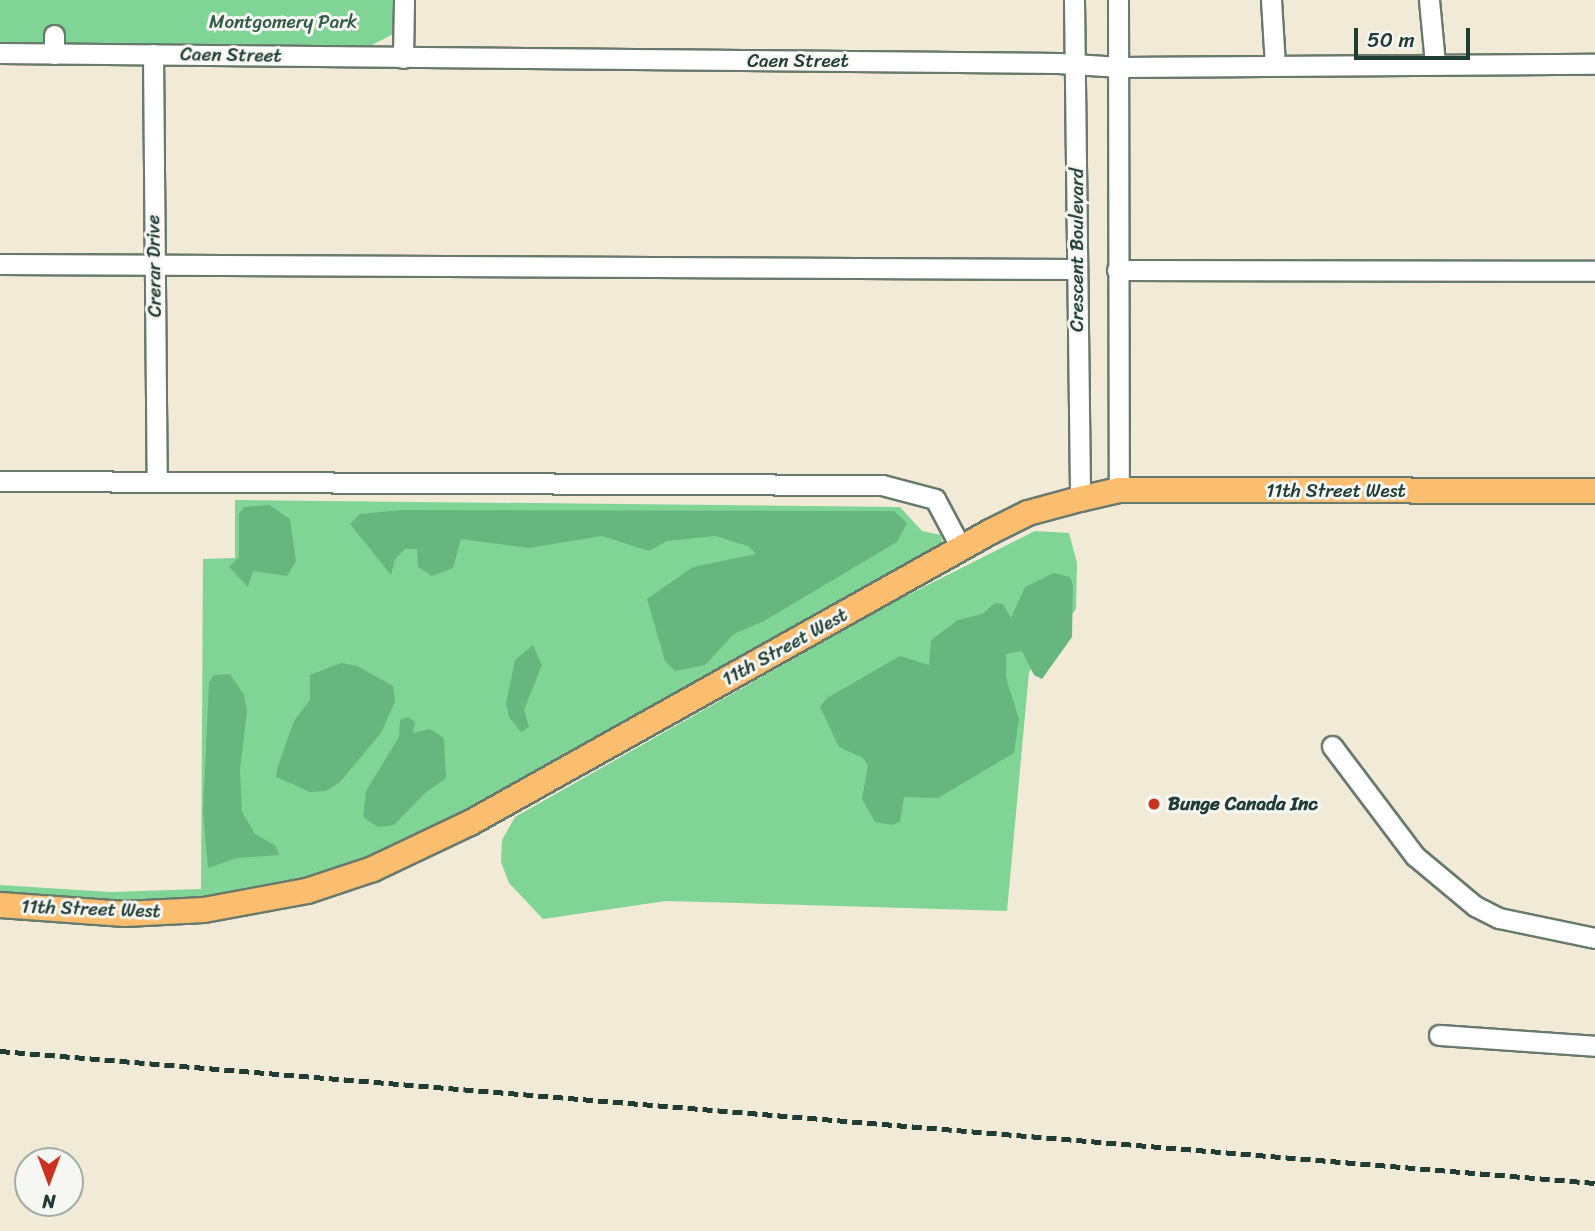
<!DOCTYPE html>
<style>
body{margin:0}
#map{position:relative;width:1595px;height:1231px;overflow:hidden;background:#f1ead7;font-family:Sriracha,sans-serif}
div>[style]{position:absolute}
.green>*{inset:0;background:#80d496}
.forest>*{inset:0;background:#68b67f}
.roads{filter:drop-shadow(2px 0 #687a6d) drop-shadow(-2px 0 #687a6d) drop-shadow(0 2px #687a6d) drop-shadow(0 -2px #687a6d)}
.minor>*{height:19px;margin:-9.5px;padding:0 9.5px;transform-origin:9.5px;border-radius:9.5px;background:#fff}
.major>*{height:24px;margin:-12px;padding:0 12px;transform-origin:12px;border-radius:12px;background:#fbbd6e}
.rail>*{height:4.5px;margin-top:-2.25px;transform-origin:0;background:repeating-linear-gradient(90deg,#1f3d34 0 10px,transparent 0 15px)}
.dots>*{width:19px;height:19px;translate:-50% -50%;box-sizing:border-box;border:4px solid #f6f6f2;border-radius:50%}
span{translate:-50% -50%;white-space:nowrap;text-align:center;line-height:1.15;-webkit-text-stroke:6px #f6f6f2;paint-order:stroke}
.park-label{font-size:19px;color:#325b48}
.street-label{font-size:19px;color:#1f3d34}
.poi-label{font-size:19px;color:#1f3d34;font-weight:700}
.left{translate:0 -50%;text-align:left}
.north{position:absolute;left:14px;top:1147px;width:70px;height:70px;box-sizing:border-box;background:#f6f6f2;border:2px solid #a0aca6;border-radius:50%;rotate:180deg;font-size:19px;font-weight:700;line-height:28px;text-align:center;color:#1f3d34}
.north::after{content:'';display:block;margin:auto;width:24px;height:32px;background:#c8321e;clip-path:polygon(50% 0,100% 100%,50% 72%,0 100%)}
.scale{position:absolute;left:1354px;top:28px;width:116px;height:32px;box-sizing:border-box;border:4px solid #1f3d34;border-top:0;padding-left:9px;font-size:21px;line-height:24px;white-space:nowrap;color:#1f3d34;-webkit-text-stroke:5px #f6f6f2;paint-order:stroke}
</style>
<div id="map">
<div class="green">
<div style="clip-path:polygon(0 0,397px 0,395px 33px,370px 46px,0 43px)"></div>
<div style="clip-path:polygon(235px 500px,900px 507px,922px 531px,941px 535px,942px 542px,939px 550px,479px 807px,394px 849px,275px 889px,181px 904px,0 898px,0 885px,110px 892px,201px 889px,203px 559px,235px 558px)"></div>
<div style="clip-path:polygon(1035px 531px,1069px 533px,1077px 563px,1076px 609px,1029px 672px,1007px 911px,666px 901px,543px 919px,509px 883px,501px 862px,502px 840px,515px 817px,892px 603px)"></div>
</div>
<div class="forest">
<div style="clip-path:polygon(269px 505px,290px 519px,296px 561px,287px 576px,253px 571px,248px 587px,229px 567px,239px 557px,239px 514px,244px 507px)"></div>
<div style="clip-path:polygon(401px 510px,894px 511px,907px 523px,897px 542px,764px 621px,734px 634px,705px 665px,675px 671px,665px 661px,647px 599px,693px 567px,756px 554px,748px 546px,715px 536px,667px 541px,649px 551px,602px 536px,529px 548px,461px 539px,453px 568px,432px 576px,418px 567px,417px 549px,405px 549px,395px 559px,391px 575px,350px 524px,360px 514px)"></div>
<div style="clip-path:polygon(1054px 573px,1070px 577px,1073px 585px,1072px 637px,1042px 679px,1034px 675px,1022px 651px,1006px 654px,1006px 678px,1019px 719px,1014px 753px,938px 798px,904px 797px,900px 822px,892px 825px,875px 822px,862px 799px,868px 765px,863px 758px,839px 747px,820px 707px,827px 698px,900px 656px,929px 665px,931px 640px,958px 620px,982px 614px,995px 603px,1003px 604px,1011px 618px,1025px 587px)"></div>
<div style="clip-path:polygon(533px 645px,542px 665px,524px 710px,529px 727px,521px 732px,509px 717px,506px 703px,515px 660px)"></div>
<div style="clip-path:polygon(341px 663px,357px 666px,393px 686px,395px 702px,381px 733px,340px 782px,326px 791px,310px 792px,276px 777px,277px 769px,294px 721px,310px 700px,310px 675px)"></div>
<div style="clip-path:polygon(230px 674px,244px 695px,247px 711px,240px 770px,242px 812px,255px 834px,276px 846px,279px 855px,237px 858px,208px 868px,203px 812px,209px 682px,214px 675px)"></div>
<div style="clip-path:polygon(408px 717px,415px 722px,413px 733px,430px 729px,444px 738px,446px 778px,425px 793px,394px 825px,378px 827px,363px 817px,366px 791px,399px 737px,400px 720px)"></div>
</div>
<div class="roads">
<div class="minor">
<div style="left:1074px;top:0;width:499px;rotate:89.3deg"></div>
<div style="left:1118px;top:0;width:490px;rotate:89.9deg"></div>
<div style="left:1271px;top:0;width:65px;rotate:86.5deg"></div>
<div style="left:1429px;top:0;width:64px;rotate:84.6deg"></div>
<div style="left:54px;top:35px;width:19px;rotate:90deg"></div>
<div style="left:0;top:53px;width:1058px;rotate:0.54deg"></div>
<div style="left:1058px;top:63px;width:62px;rotate:3.7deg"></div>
<div style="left:1120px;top:67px;width:475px;rotate:-0.4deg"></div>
<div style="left:153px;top:54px;width:424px;rotate:89.5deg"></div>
<div style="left:403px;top:58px;width:58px;rotate:-89deg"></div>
<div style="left:0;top:264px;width:1077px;rotate:0.27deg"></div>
<div style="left:1117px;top:270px;width:478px;rotate:0.1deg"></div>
<div style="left:0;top:481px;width:882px;rotate:0.26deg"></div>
<div style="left:882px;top:485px;width:55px;rotate:14.8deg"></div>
<div style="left:935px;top:499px;width:55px;rotate:62deg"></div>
<div style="left:1332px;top:746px;width:138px;rotate:53deg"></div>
<div style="left:1415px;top:856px;width:78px;rotate:39.8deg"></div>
<div style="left:1475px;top:906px;width:27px;rotate:27deg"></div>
<div style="left:1499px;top:918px;width:98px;rotate:11.8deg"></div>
<div style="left:1439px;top:1035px;width:156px;rotate:4deg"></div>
</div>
<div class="major">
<div style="left:0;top:905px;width:125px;rotate:4.1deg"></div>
<div style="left:125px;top:914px;width:79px;rotate:-2.9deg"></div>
<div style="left:204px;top:910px;width:105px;rotate:-10.5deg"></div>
<div style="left:307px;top:891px;width:70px;rotate:-18.4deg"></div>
<div style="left:373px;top:869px;width:107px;rotate:-25.4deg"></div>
<div style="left:470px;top:823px;width:596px;rotate:-29.23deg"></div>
<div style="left:990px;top:532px;width:42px;rotate:-26.6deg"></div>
<div style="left:1028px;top:513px;width:54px;rotate:-15.1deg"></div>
<div style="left:1080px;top:499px;width:40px;rotate:-13deg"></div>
<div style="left:1119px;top:490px;width:476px;rotate:0.1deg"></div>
</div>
</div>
<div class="rail">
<div style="left:0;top:1051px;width:1600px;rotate:4.73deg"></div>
</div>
<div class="dots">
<div style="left:1154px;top:804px;background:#c8321e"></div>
</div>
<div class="park-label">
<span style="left:283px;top:22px">Montgomery Park</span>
</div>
<div class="street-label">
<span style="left:231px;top:55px;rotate:1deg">Caen Street</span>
<span style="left:798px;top:61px">Caen Street</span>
<span style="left:1077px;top:250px;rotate:-90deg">Crescent Boulevard</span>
<span style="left:154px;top:266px;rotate:-91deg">Crerar Drive</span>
<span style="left:1336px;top:491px">11th Street West</span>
<span style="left:785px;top:647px;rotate:-29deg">11th Street West</span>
<span style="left:91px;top:909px;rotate:2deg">11th Street West</span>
</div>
<div class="poi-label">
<span class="left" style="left:1168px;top:804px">Bunge Canada Inc</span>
</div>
<div class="north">N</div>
<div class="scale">50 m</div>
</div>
